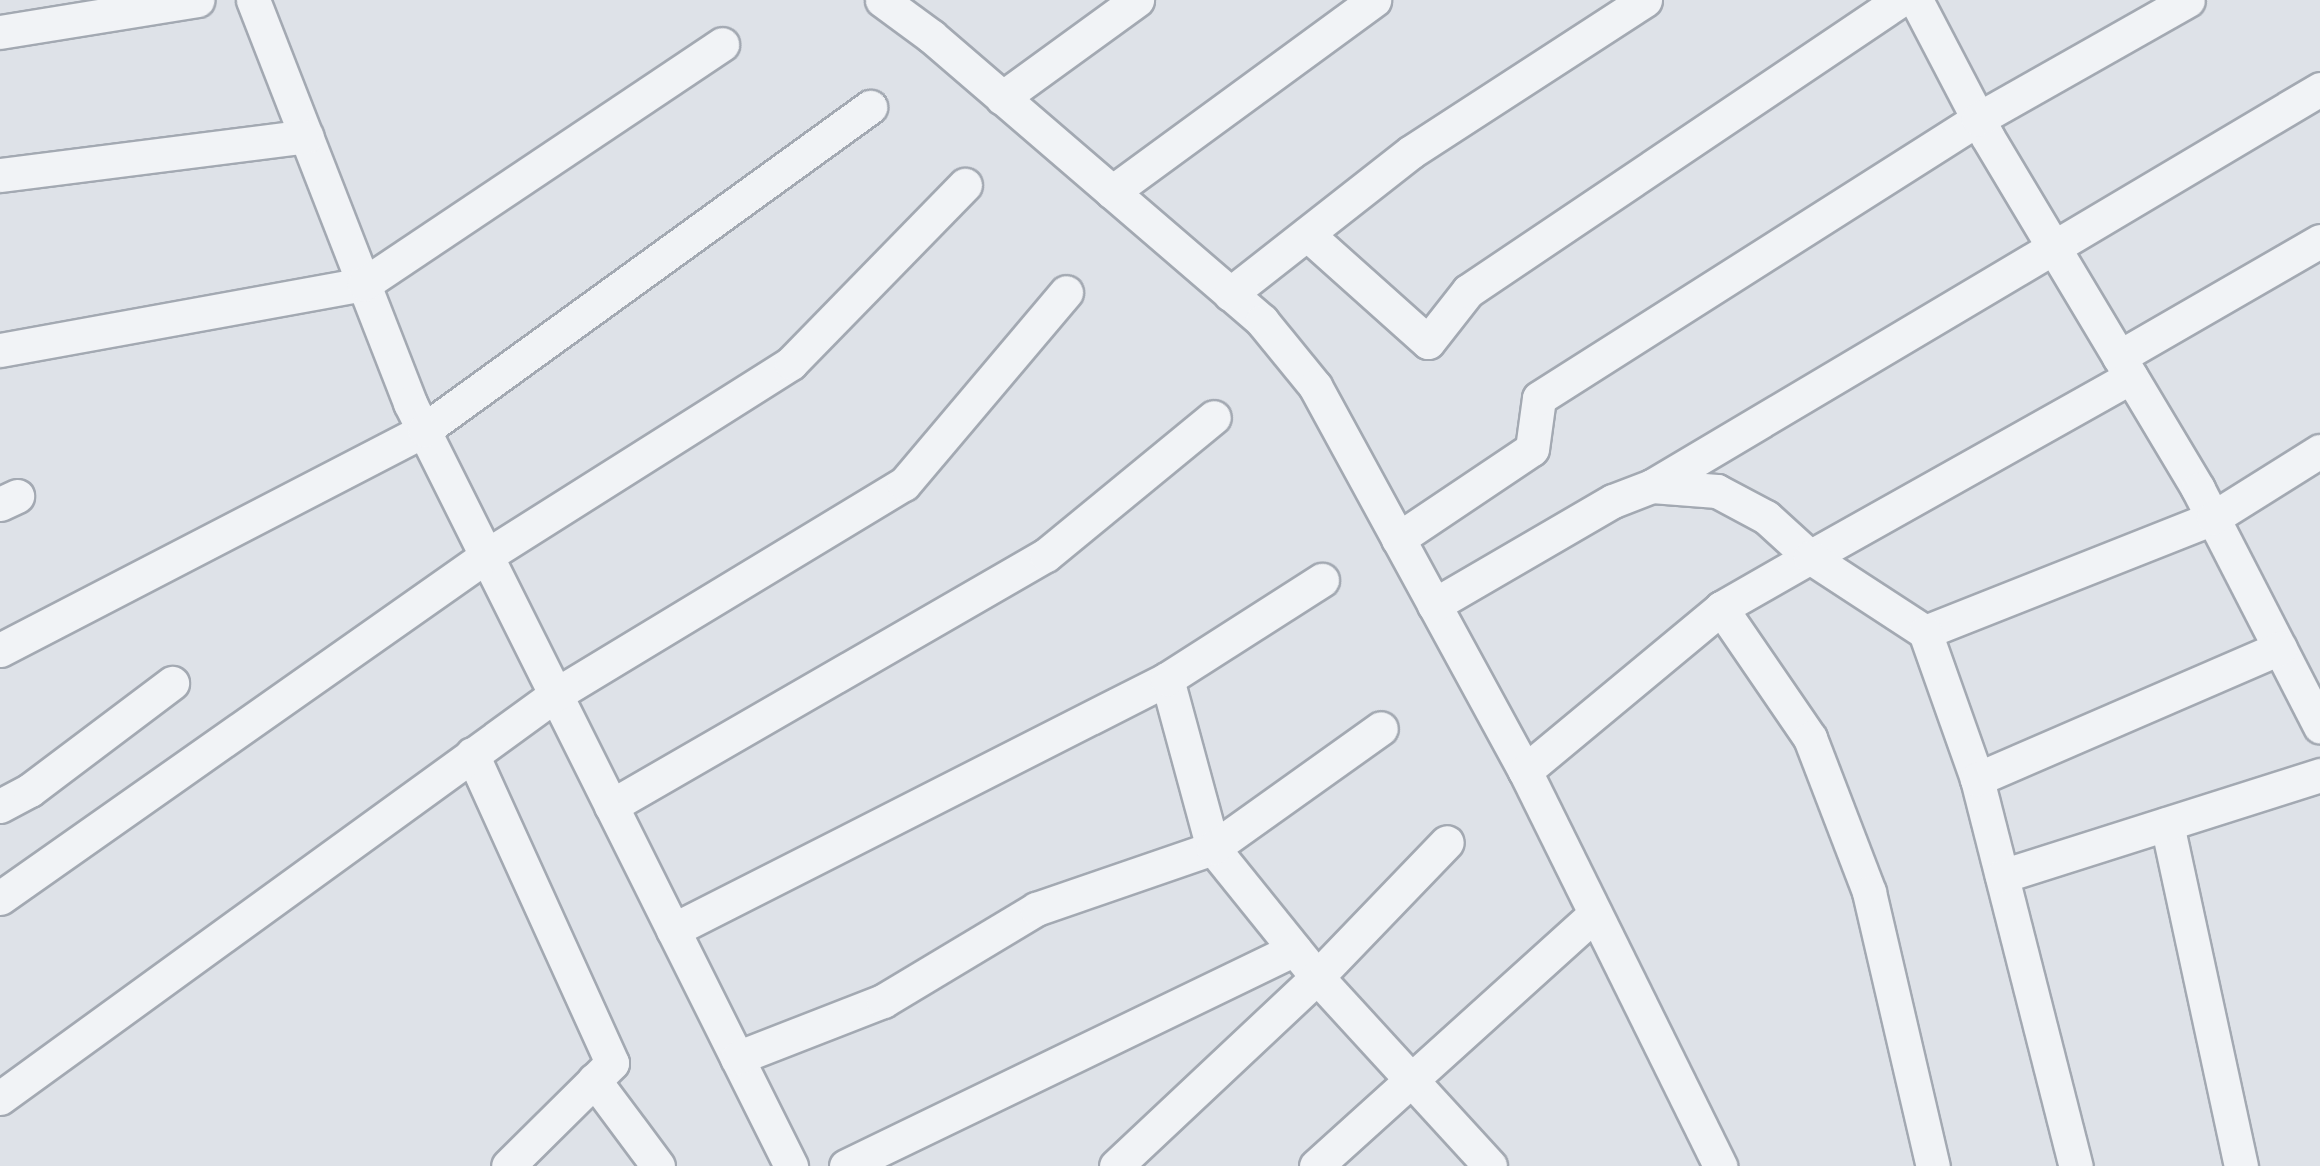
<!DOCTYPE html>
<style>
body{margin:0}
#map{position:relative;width:2320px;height:1166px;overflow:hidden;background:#dee2e8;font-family:"IBM Plex Sans",sans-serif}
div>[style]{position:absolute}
.roads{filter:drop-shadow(2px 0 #a3a9b2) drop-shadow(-2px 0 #a3a9b2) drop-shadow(0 2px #a3a9b2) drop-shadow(0 -2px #a3a9b2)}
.minor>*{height:33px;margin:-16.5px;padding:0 16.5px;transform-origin:16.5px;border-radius:16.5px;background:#f1f3f6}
span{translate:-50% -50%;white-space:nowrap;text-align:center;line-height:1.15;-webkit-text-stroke:6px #eef1f6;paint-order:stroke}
</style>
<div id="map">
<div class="roads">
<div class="minor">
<div style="left:253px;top:0;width:433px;rotate:68.7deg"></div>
<div style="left:410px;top:403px;width:853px;rotate:63.46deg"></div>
<div style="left:882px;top:0;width:61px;rotate:36.3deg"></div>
<div style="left:931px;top:36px;width:437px;rotate:40.7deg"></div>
<div style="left:1262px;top:321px;width:84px;rotate:50.8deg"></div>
<div style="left:1315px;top:386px;width:439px;rotate:61.4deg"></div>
<div style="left:1525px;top:771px;width:441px;rotate:63.7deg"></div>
<div style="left:1916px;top:0;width:153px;rotate:62.4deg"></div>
<div style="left:1987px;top:136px;width:411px;rotate:59.1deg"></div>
<div style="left:2198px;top:489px;width:267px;rotate:62.8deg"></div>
<div style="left:0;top:32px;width:200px;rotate:-9.2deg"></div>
<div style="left:1002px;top:98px;width:167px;rotate:-36deg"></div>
<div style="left:0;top:175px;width:309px;rotate:-7.2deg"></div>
<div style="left:1112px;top:192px;width:325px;rotate:-36.2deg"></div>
<div style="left:1307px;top:234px;width:162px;rotate:41.8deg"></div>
<div style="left:1428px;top:342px;width:65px;rotate:-51.9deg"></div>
<div style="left:1468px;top:291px;width:521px;rotate:-33.96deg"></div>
<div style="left:1230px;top:294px;width:230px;rotate:-38.1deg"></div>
<div style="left:1411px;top:152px;width:279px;rotate:-33deg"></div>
<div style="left:0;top:350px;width:370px;rotate:-10.3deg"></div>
<div style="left:364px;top:284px;width:431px;rotate:-33.8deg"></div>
<div style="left:2119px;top:357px;width:232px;rotate:-30deg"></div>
<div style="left:1652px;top:486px;width:777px;rotate:-30.72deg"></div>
<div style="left:0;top:504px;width:19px;rotate:-25deg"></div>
<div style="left:1398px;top:539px;width:161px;rotate:-33.9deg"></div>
<div style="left:1532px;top:449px;width:51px;rotate:-82.2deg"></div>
<div style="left:1539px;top:398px;width:520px;rotate:-32.44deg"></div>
<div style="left:1978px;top:119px;width:241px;rotate:-29.5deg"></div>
<div style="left:1434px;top:605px;width:207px;rotate:-30.2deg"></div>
<div style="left:1613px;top:501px;width:42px;rotate:-21deg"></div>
<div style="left:1652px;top:486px;width:65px;rotate:4.4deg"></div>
<div style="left:1717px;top:491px;width:55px;rotate:28deg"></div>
<div style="left:1766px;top:517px;width:59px;rotate:42.3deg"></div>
<div style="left:1810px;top:557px;width:368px;rotate:-29.3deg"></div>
<div style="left:1721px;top:608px;width:158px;rotate:55.6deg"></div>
<div style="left:1810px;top:738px;width:165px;rotate:69deg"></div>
<div style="left:1869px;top:892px;width:281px;rotate:76.9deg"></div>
<div style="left:1925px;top:632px;width:310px;rotate:-21.6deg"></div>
<div style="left:2213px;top:518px;width:126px;rotate:-32.1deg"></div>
<div style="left:0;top:650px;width:478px;rotate:-27.4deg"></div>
<div style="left:424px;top:430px;width:551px;rotate:-35.91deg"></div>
<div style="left:1167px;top:679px;width:175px;rotate:74.8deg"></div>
<div style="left:1213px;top:848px;width:166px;rotate:51.1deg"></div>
<div style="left:1317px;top:977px;width:256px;rotate:47.5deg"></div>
<div style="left:472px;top:754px;width:339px;rotate:65.6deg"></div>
<div style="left:612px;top:1063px;width:146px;rotate:135.3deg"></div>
<div style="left:1525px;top:771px;width:255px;rotate:-39.7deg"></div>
<div style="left:1721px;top:608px;width:103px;rotate:-29.8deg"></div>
<div style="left:1810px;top:557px;width:137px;rotate:33.1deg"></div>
<div style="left:1925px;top:632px;width:156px;rotate:70.5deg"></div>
<div style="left:1977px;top:779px;width:399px;rotate:75.7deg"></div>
<div style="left:1977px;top:779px;width:330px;rotate:-23.4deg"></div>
<div style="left:0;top:806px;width:34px;rotate:-28deg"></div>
<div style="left:30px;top:790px;width:178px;rotate:-37deg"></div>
<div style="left:611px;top:806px;width:502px;rotate:-29.99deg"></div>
<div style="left:1046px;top:555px;width:217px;rotate:-39.4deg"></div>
<div style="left:2167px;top:824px;width:350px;rotate:77.8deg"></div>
<div style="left:2002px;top:876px;width:334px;rotate:-17.6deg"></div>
<div style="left:0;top:898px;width:594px;rotate:-35.13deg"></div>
<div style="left:486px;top:556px;width:361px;rotate:-32.3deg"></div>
<div style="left:791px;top:363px;width:249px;rotate:-45.7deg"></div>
<div style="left:673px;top:930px;width:554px;rotate:-26.93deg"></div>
<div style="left:1167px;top:679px;width:184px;rotate:-32.6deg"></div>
<div style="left:737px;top:1058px;width:157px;rotate:-21.3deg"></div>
<div style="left:883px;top:1001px;width:179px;rotate:-31deg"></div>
<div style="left:1036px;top:909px;width:187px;rotate:-19deg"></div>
<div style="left:1213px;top:848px;width:206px;rotate:-35.5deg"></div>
<div style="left:594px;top:1080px;width:107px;rotate:53.3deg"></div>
<div style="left:0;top:1098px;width:686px;rotate:-35.98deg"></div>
<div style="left:555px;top:695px;width:408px;rotate:-31.2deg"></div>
<div style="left:904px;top:484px;width:251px;rotate:-49.8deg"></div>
<div style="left:846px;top:1166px;width:498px;rotate:-25.8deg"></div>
<div style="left:1116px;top:1166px;width:276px;rotate:-43.2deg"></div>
<div style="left:1317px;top:977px;width:187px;rotate:-46.1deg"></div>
<div style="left:1316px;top:1166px;width:376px;rotate:-42.1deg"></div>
</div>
</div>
</div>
